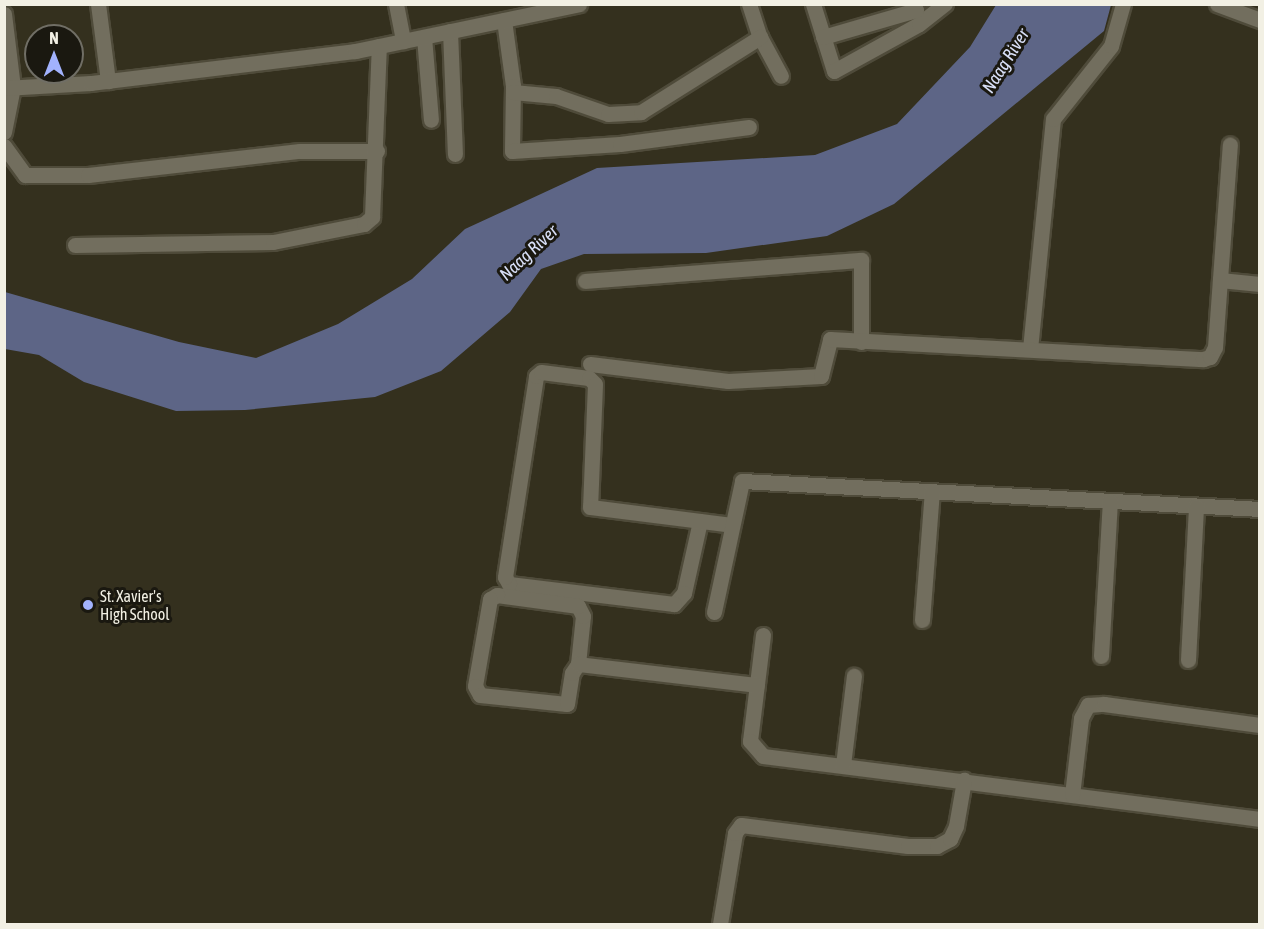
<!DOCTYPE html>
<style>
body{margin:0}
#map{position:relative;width:1264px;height:929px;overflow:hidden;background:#34301e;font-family:"Asap Condensed",sans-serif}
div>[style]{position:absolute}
.water>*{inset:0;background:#5d6586}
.roads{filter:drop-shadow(2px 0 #4f4b3a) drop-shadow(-2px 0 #4f4b3a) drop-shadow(0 2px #4f4b3a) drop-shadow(0 -2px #4f4b3a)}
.minor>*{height:15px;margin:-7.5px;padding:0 7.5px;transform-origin:7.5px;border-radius:7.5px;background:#726e5e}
.tertiary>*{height:15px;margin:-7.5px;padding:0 7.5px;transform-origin:7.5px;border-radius:7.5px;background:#726e5e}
.dots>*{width:16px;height:16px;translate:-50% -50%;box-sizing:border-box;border:3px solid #1a1810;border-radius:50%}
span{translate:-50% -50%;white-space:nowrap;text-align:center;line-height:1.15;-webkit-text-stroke:6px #1a1810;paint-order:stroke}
.poi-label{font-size:16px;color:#f2f0e4}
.left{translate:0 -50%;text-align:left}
.water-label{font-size:18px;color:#d9e0f8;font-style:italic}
.frame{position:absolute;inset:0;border:6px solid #f2f0e4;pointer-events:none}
.north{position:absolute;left:24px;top:24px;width:60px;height:60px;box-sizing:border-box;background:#1a1810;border:2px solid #706e65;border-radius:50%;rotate:0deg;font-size:16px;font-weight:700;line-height:24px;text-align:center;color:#f2f0e4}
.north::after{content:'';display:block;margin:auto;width:21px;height:27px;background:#a2b2fd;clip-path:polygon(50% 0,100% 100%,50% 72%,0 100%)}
</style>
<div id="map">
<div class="water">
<div style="clip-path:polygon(996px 5px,1111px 5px,1104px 31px,894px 204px,827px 236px,706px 253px,584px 254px,541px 269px,510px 312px,441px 371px,375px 397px,245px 410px,176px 411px,84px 382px,39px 355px,5px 349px,5px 292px,179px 342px,256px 358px,338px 324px,412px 279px,465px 229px,597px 168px,815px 155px,897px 124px,970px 47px)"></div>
</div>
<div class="roads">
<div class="minor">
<div style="left:98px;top:4px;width:78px;rotate:82.6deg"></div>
<div style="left:396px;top:4px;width:38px;rotate:79deg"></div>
<div style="left:749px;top:4px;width:35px;rotate:72deg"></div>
<div style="left:760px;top:37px;width:44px;rotate:61.7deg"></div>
<div style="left:813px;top:4px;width:70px;rotate:72.6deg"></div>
<div style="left:834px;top:71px;width:97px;rotate:-28.9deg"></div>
<div style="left:919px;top:24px;width:33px;rotate:-38deg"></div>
<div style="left:4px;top:14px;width:74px;rotate:83deg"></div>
<div style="left:13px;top:87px;width:46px;rotate:101.3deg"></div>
<div style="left:504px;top:20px;width:67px;rotate:82.2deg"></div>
<div style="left:513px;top:86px;width:65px;rotate:90.9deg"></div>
<div style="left:512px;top:151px;width:108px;rotate:-3.7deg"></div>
<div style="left:620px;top:144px;width:130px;rotate:-7.5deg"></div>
<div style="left:450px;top:31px;width:123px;rotate:87.7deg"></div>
<div style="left:424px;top:37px;width:83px;rotate:85.2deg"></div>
<div style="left:823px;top:37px;width:97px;rotate:-16.2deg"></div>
<div style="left:513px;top:92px;width:43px;rotate:5.3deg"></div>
<div style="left:556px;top:96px;width:55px;rotate:19.1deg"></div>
<div style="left:608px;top:114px;width:33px;rotate:-3deg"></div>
<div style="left:641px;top:112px;width:141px;rotate:-32.2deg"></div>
<div style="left:4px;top:146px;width:36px;rotate:54deg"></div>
<div style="left:25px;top:175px;width:63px"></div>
<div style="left:88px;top:175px;width:213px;rotate:-6.5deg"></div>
<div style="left:300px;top:151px;width:77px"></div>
<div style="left:75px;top:245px;width:198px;rotate:-0.9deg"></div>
<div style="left:273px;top:242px;width:93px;rotate:-11.2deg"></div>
<div style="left:364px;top:224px;width:11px;rotate:-41deg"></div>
<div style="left:372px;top:217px;width:171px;rotate:-87.7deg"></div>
<div style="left:1220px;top:280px;width:40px;rotate:5.7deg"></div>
<div style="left:585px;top:281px;width:277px;rotate:-4.4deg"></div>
<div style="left:861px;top:260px;width:82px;rotate:90deg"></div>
<div style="left:1030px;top:349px;width:231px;rotate:-84.3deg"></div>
<div style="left:1053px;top:119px;width:93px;rotate:-51.5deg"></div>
<div style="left:1111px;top:46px;width:44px;rotate:-74.1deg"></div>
<div style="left:590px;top:364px;width:139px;rotate:7deg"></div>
<div style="left:728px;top:381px;width:93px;rotate:-3.1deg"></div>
<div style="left:821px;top:376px;width:38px;rotate:-76deg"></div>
<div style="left:830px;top:339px;width:374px;rotate:3.1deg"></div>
<div style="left:1203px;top:359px;width:7px;rotate:-16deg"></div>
<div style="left:1210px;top:357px;width:11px;rotate:-63deg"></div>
<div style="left:1215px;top:347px;width:203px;rotate:-85.8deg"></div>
<div style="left:700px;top:521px;width:74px;rotate:102.5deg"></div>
<div style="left:684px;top:593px;width:15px;rotate:132deg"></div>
<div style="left:674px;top:604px;width:166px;rotate:-173.1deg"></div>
<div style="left:509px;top:584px;width:8px;rotate:-120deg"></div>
<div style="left:505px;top:577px;width:203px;rotate:-81.2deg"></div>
<div style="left:536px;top:376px;width:6px;rotate:-39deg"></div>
<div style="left:541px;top:372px;width:48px;rotate:7.1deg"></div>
<div style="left:589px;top:378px;width:8px;rotate:45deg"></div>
<div style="left:595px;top:384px;width:123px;rotate:92.3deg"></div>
<div style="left:590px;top:507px;width:143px;rotate:7.2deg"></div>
<div style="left:714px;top:612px;width:134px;rotate:-77.9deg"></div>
<div style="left:742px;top:481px;width:519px;rotate:3.09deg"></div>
<div style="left:922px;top:620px;width:129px;rotate:-85.6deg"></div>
<div style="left:763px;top:635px;width:107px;rotate:97deg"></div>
<div style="left:750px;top:741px;width:20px;rotate:49deg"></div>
<div style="left:763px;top:756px;width:501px;rotate:7.22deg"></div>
<div style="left:1101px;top:656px;width:155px;rotate:-86.7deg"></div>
<div style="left:1188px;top:660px;width:154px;rotate:-87deg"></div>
<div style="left:578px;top:664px;width:48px;rotate:-84.1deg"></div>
<div style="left:583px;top:616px;width:11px;rotate:-117deg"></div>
<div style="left:578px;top:606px;width:82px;rotate:-172.3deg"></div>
<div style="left:497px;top:595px;width:8px;rotate:150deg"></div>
<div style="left:490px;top:599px;width:88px;rotate:99.8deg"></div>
<div style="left:475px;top:686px;width:10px;rotate:61deg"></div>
<div style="left:480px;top:695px;width:87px;rotate:5.9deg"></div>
<div style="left:567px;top:704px;width:31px;rotate:-81deg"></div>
<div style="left:572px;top:673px;width:11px;rotate:-56deg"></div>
<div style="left:578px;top:664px;width:180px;rotate:6.7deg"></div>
<div style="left:843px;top:765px;width:90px;rotate:-83deg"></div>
<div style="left:1072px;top:795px;width:78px;rotate:-83.3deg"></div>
<div style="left:1081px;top:718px;width:15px;rotate:-62deg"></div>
<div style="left:1088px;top:705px;width:16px;rotate:-4deg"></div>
<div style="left:1104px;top:704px;width:157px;rotate:7.7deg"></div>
<div style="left:720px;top:924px;width:92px;rotate:-80.6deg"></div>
<div style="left:735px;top:833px;width:10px;rotate:-53deg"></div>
<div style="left:741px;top:825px;width:168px;rotate:7.2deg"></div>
<div style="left:908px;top:846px;width:29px"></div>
<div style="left:937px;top:846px;width:15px;rotate:-28deg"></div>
<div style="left:950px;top:839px;width:14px;rotate:-65deg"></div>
<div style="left:956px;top:826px;width:47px;rotate:-80.1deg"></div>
</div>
<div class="tertiary">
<div style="left:1217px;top:4px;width:46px;rotate:20.4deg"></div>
<div style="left:4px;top:88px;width:87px;rotate:-3.3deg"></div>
<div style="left:91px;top:83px;width:266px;rotate:-6.9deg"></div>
<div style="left:355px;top:51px;width:229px;rotate:-11.8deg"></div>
</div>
</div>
<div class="dots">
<div style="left:88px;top:605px;background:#a2b2fd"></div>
</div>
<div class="poi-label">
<span class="left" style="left:100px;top:605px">St. Xavier's<br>High School</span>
</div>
<div class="water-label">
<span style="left:1006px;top:61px;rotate:-58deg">Naag River</span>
<span style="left:529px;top:253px;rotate:-43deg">Naag River</span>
</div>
<div class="frame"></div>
<div class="north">N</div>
</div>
